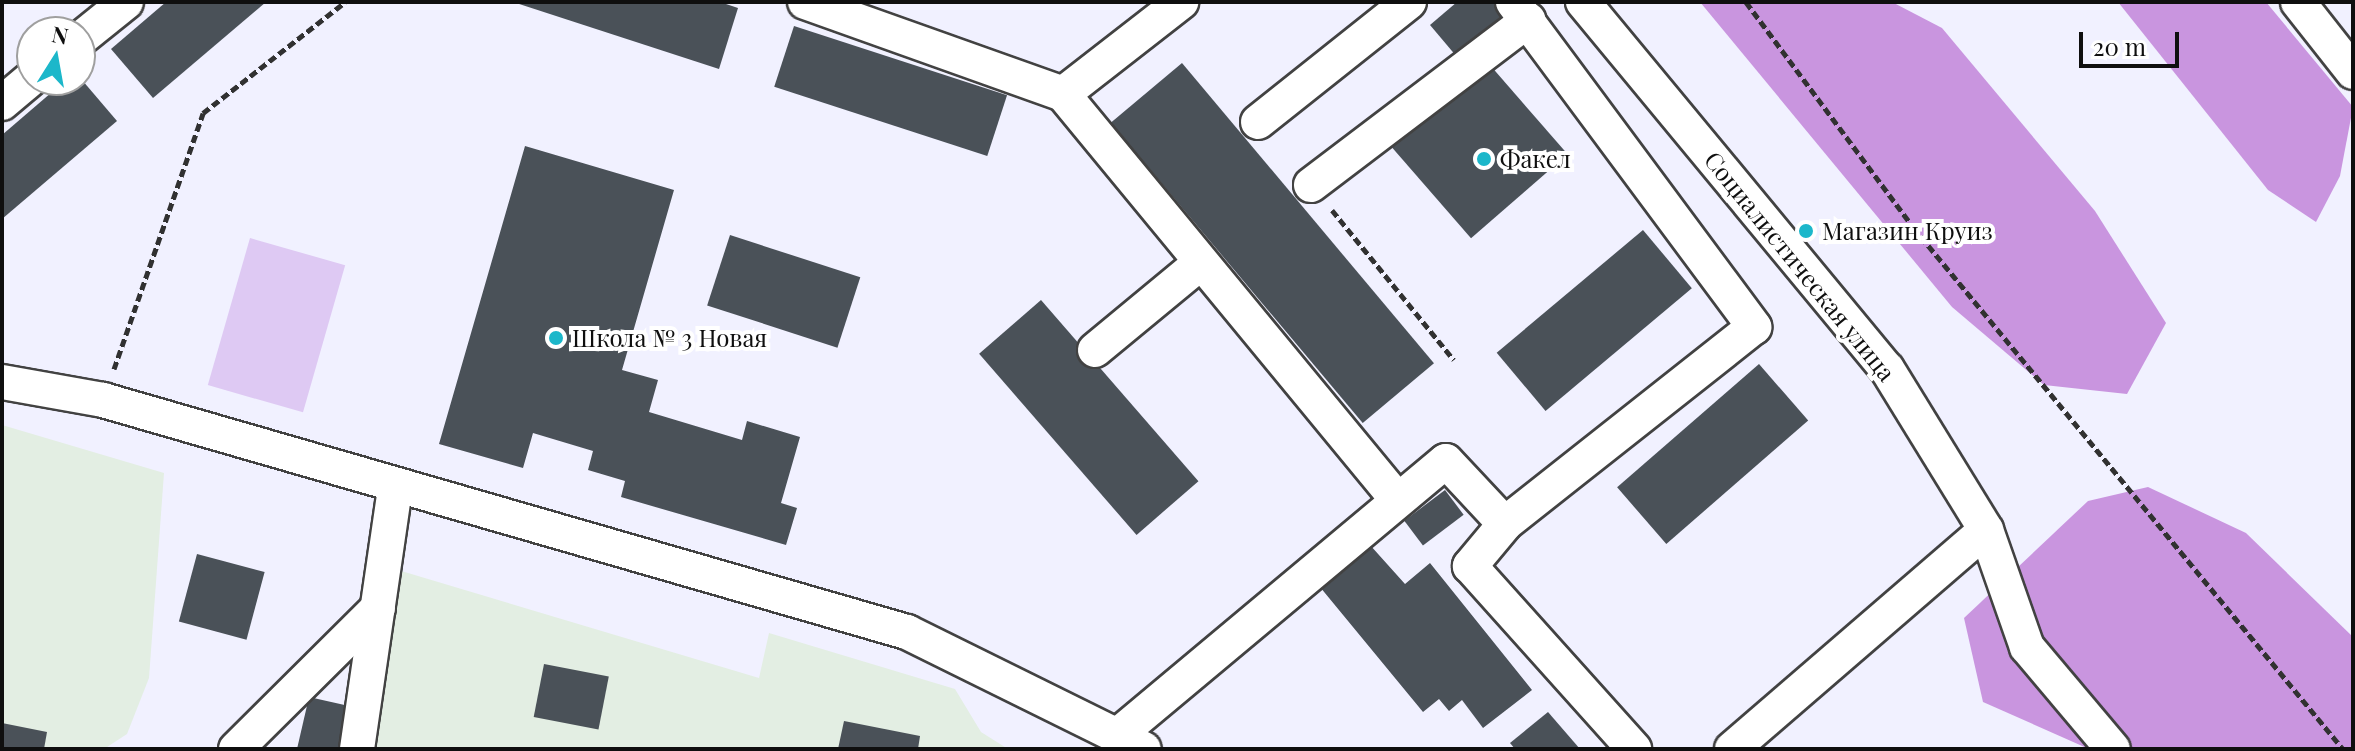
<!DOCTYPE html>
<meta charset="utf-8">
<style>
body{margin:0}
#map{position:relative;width:2355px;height:751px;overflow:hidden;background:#f1f1ff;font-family:"Playfair Display",serif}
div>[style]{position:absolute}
.industrial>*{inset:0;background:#e3eee3}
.forest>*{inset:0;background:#c995df}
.pitch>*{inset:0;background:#dec9f3;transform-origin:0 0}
.building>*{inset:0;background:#4a5158;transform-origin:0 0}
.path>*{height:5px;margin-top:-2.5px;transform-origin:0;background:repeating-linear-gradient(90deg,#313131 0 8px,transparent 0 12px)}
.roads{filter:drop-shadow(2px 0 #424242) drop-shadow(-2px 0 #424242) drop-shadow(0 2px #424242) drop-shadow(0 -2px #424242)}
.minor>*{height:34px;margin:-17px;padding:0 17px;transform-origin:17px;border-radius:17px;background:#fff}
.dots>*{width:22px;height:22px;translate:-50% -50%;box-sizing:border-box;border:4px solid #fff;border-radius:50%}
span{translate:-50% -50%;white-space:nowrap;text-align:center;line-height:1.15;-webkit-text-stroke:8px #fff;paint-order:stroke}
.poi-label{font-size:24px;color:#0f0f0f}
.left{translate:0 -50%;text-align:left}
.street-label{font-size:24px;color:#0f0f0f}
.frame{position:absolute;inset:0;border:4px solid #0f0f0f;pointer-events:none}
.north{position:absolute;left:16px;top:16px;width:80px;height:80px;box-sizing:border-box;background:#fff;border:2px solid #9f9f9f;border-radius:50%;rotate:11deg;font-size:22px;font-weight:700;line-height:32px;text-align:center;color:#0f0f0f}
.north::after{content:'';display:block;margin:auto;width:28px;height:36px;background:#1cb7ca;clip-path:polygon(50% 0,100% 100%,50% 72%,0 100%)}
.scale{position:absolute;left:2079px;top:32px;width:100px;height:36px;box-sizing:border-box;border:4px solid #0f0f0f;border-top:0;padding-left:10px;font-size:24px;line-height:28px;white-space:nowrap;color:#0f0f0f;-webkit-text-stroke:6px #fff;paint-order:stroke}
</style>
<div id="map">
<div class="industrial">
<div style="clip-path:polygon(2px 425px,164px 473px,149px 678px,127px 734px,104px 749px,2px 749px)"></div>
<div style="clip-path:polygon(398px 570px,759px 678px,769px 633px,955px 689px,981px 732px,1008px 749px,375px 749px)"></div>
</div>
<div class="forest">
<div style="clip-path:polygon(1700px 2px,1892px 2px,1942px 28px,2095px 211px,2166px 323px,2127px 394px,2044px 385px,1952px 307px)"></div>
<div style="clip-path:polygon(2118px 2px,2266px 2px,2353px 107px,2340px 176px,2316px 222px,2268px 190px)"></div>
<div style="clip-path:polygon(2148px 487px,2246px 533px,2353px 637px,2353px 749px,2089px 749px,1983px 702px,1964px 618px,2088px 501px)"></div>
</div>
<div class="pitch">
<div style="left:250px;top:238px;width:99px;height:153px;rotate:16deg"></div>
</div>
<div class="building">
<div style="clip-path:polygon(166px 2px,266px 2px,153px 98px,111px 49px)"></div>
<div style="clip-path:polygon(513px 2px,720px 2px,738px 8px,719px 69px)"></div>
<div style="clip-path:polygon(1457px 2px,1511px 2px,1515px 7px,1457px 57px,1430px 25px)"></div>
<div style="left:794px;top:26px;width:224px;height:64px;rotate:18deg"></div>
<div style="left:1483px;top:57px;width:129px;height:128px;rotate:49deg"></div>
<div style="left:1182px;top:63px;width:392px;height:93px;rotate:50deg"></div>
<div style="clip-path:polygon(66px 80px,82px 80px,117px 121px,2px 219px,2px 135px)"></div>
<div style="clip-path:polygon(525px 146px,674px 190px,622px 370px,658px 380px,649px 412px,742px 440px,747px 421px,800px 437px,781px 503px,797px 508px,786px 545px,621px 497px,625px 481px,588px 470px,593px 451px,533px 433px,523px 468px,439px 444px)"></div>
<div style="left:1643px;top:230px;width:76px;height:191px;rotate:50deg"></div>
<div style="left:730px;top:235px;width:137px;height:74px;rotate:18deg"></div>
<div style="left:1041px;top:300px;width:240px;height:82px;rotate:49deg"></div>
<div style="left:1759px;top:364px;width:75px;height:188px;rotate:49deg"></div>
<div style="left:1445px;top:490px;width:31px;height:51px;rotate:53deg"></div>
<div style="clip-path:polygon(1370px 545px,1405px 584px,1430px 563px,1532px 690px,1483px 728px,1462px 700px,1449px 711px,1439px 699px,1423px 712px,1320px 587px)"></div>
<div style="left:197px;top:554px;width:70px;height:70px;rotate:15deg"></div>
<div style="left:544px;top:664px;width:66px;height:54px;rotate:11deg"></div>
<div style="clip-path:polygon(309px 697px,349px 706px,339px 749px,297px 749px)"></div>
<div style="clip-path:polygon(1548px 712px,1580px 749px,1515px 749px,1510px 743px)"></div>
<div style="clip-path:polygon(844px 721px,920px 736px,918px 749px,838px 749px)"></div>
<div style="clip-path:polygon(2px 723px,47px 732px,44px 749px,2px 749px)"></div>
</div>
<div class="path">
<div style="left:1746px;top:2px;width:280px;rotate:53.4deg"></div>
<div style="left:1913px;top:227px;width:676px;rotate:50.52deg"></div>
<div style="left:1332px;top:210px;width:193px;rotate:50.9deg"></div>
<div style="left:114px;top:369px;width:271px;rotate:-70.8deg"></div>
<div style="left:203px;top:113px;width:180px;rotate:-38deg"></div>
</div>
<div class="roads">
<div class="minor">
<div style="left:805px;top:2px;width:274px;rotate:19.6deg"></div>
<div style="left:1063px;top:94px;width:524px;rotate:50.5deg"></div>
<div style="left:1513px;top:2px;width:405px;rotate:53.4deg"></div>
<div style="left:1754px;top:327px;width:318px;rotate:141.7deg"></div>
<div style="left:1505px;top:524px;width:55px;rotate:129.8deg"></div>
<div style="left:1470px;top:566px;width:246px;rotate:48.1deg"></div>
<div style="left:1583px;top:2px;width:477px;rotate:50.4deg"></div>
<div style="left:1887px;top:369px;width:189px;rotate:58.4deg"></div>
<div style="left:1986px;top:530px;width:124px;rotate:70.7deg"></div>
<div style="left:2027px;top:647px;width:133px;rotate:49.9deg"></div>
<div style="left:2298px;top:2px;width:89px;rotate:51.8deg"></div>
<div style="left:80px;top:39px;width:59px;rotate:-38.8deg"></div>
<div style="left:1063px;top:94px;width:150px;rotate:-37.9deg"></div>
<div style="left:2px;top:103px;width:39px;rotate:-40deg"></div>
<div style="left:1258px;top:122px;width:193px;rotate:-38.5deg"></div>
<div style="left:1311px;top:185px;width:273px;rotate:-37.2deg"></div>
<div style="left:1095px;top:350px;width:136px;rotate:-39.6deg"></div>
<div style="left:2px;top:382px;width:103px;rotate:10.1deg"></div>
<div style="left:103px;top:400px;width:837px;rotate:16.1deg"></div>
<div style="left:907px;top:632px;width:264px;rotate:26.3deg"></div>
<div style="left:1118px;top:735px;width:427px;rotate:-39.9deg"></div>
<div style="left:1446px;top:461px;width:86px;rotate:46.9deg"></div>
<div style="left:236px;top:749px;width:200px;rotate:-44.8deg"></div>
<div style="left:357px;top:749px;width:263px;rotate:-81.7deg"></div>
<div style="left:1732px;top:749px;width:335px;rotate:-40.8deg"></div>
</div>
</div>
<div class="dots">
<div style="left:1484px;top:159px;background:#1cb7ca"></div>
<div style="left:1806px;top:231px;background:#1cb7ca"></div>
<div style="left:556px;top:338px;background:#1cb7ca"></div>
</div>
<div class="poi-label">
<span class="left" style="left:1500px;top:159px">Факел</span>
<span class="left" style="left:1822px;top:231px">Магазин Круиз</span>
<span class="left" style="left:572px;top:338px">Школа № 3 Новая</span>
</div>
<div class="street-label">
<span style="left:1800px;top:266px;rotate:51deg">Социалистическая улица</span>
</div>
<div class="frame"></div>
<div class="north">N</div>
<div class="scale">20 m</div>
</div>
